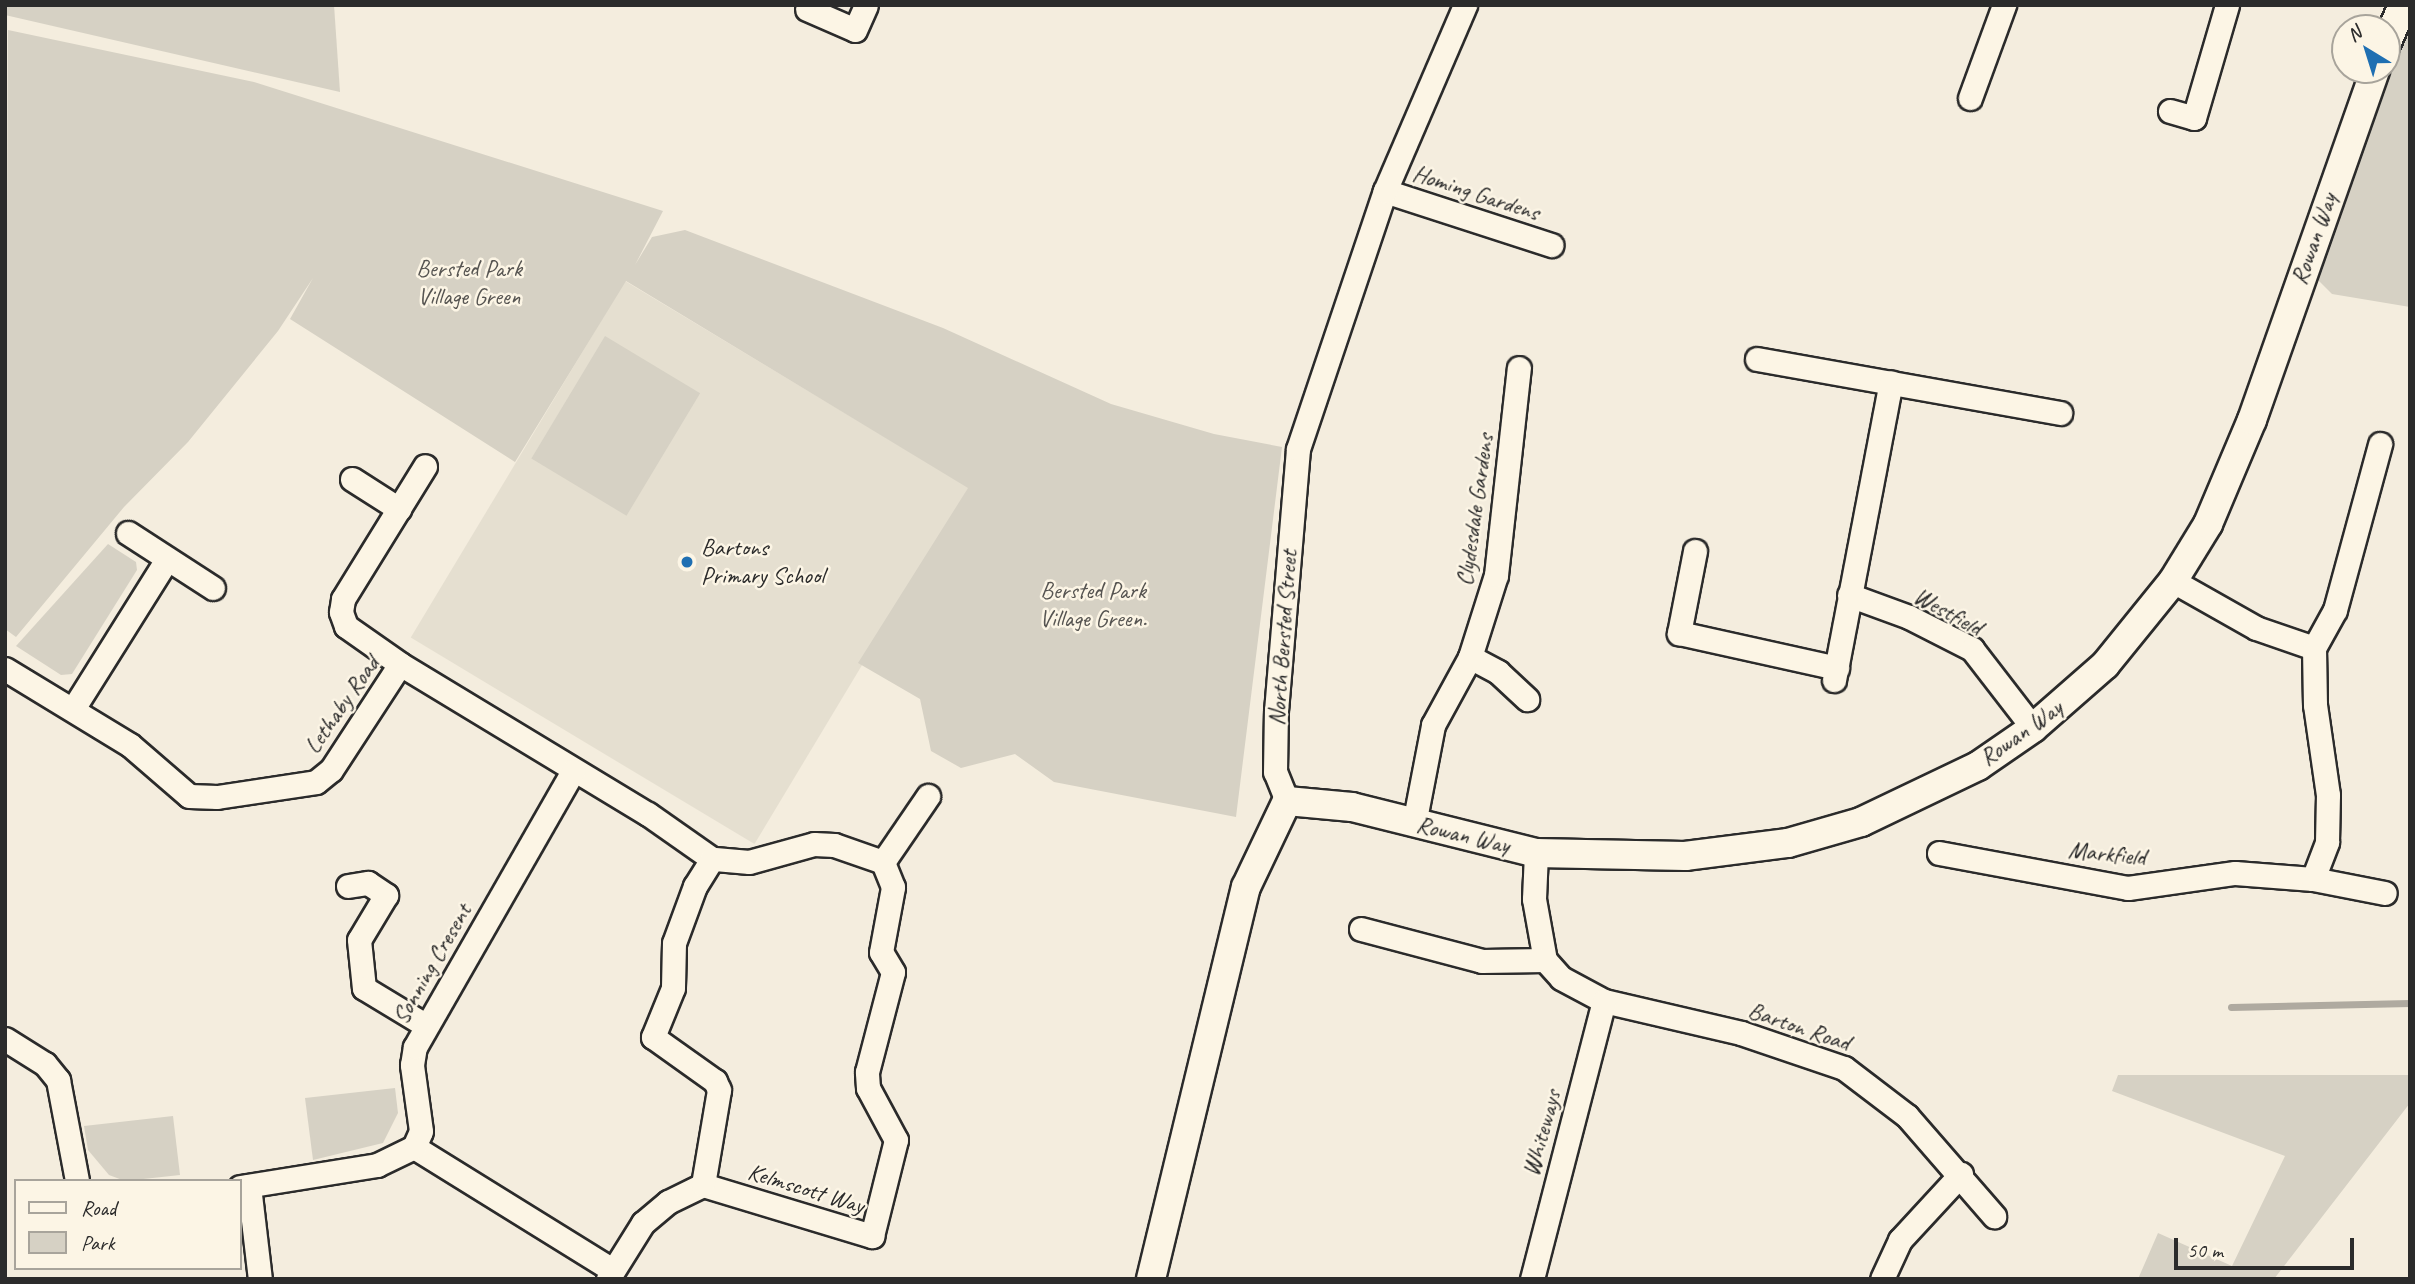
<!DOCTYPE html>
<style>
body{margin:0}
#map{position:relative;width:2415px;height:1284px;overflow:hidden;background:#f4edde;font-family:Caveat,sans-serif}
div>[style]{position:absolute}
.built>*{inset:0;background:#e5dfd0;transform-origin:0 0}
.green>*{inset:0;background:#d6d1c4;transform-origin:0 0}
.stream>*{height:7px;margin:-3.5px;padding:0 3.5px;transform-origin:3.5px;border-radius:3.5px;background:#afaaa0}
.roads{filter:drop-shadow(2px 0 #2b2b2b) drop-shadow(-2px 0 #2b2b2b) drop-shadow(0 2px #2b2b2b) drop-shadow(0 -2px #2b2b2b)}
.minor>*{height:23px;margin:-11.5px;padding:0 11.5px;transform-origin:11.5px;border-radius:11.5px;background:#fcf5e5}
.tertiary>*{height:28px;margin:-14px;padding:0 14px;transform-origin:14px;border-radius:14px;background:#fcf5e5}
.dots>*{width:19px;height:19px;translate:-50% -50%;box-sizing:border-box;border:4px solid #fcf5e5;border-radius:50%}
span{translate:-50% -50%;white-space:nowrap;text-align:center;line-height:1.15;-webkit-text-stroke:5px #fcf5e5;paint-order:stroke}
.street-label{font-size:24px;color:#2b2b2b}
.park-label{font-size:24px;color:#565451}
.poi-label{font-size:24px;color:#2b2b2b}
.left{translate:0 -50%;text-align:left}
.frame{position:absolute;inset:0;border:7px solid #2b2b2b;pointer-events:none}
.legend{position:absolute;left:14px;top:1179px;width:228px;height:91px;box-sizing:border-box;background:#fcf5e5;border:2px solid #a8a49b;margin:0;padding:9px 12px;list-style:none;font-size:21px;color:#2b2b2b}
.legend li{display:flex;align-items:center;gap:14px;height:35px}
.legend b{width:35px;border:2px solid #a8a49b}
.north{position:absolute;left:2331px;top:14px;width:70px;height:70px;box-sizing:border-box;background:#fcf5e5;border:2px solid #a8a49b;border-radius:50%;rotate:322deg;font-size:19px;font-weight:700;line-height:28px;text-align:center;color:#2b2b2b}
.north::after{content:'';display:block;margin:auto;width:24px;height:32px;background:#1f6fb2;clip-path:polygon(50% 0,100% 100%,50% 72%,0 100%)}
.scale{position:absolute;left:2174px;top:1238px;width:180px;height:32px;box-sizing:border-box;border:4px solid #2b2b2b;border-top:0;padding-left:9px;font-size:21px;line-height:24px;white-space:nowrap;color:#2b2b2b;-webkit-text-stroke:5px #fcf5e5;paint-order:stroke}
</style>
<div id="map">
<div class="built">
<div style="left:625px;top:281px;width:401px;height:416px;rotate:31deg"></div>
</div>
<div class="green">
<div style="clip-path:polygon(5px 5px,334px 5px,340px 92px,5px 15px)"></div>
<div style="clip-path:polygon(2410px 28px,2410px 307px,2332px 294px,2317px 279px,2372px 119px)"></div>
<div style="clip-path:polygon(8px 30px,254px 82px,663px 211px,635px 265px,652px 237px,685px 230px,943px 328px,1111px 404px,1214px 434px,1282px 447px,1236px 817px,1054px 782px,1015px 754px,961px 768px,931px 751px,920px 699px,858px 663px,968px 488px,626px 281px,515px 462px,290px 319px,313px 278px,278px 331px,188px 442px,124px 507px,16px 637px,5px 629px)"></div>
<div style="left:605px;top:336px;width:111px;height:143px;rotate:31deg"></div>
<div style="clip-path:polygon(108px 544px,136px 562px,137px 570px,72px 674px,61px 675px,16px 646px)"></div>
<div style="clip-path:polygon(2118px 1075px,2410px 1075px,2410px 1103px,2274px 1279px,2138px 1279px,2158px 1233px,2232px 1266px,2285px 1156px,2112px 1091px)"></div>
<div style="clip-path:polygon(395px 1088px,398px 1113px,383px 1143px,313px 1160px,305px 1098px)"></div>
<div style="clip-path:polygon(173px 1116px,180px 1175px,125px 1181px,109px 1175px,88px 1150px,84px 1126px)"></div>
</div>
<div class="stream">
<div style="left:2231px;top:1007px;width:179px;rotate:-1.3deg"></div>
</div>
<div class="roads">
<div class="minor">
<div style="left:807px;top:9px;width:52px;rotate:23.6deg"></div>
<div style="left:855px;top:30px;width:27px;rotate:-66deg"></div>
<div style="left:1970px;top:98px;width:99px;rotate:-69.9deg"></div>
<div style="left:2170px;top:111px;width:25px;rotate:16deg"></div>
<div style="left:2194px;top:118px;width:118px;rotate:-73.7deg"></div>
<div style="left:1385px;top:191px;width:175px;rotate:18deg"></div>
<div style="left:1757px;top:359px;width:308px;rotate:10.1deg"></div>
<div style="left:352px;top:479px;width:56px;rotate:32.6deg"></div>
<div style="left:128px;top:533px;width:101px;rotate:32.9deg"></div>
<div style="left:1695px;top:551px;width:84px;rotate:101deg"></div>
<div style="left:1679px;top:633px;width:162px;rotate:12.5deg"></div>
<div style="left:2173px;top:581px;width:95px;rotate:29.5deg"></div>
<div style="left:2256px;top:628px;width:61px;rotate:19deg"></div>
<div style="left:1849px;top:595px;width:64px;rotate:20.1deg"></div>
<div style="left:1909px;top:617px;width:71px;rotate:26.9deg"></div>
<div style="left:1972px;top:649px;width:100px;rotate:52.3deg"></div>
<div style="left:1470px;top:657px;width:32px;rotate:28deg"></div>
<div style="left:1498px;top:672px;width:40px;rotate:43deg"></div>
<div style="left:400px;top:664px;width:66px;rotate:-144.9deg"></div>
<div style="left:346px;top:626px;width:15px;rotate:-110deg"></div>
<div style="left:341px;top:612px;width:13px;rotate:-81deg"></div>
<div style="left:343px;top:599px;width:156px;rotate:-58.3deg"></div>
<div style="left:5px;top:669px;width:146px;rotate:31.3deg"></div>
<div style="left:130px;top:745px;width:78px;rotate:40.8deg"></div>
<div style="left:189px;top:796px;width:28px;rotate:2deg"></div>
<div style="left:217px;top:797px;width:100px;rotate:-8.6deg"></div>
<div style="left:316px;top:782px;width:19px;rotate:-39deg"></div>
<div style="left:331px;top:770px;width:126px;rotate:-56.9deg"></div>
<div style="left:400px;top:664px;width:290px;rotate:31.2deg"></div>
<div style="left:648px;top:814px;width:78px;rotate:35.1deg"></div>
<div style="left:1834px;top:680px;width:303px;rotate:-79.2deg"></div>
<div style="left:73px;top:709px;width:177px;rotate:-57.9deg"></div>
<div style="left:1287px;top:801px;width:31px;rotate:-112deg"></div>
<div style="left:1275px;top:772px;width:61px;rotate:-89.1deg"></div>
<div style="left:1276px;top:711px;width:263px;rotate:-85.2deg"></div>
<div style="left:1298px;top:449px;width:272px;rotate:-71.4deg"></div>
<div style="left:1385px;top:191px;width:202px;rotate:-66.7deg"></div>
<div style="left:1414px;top:824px;width:101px;rotate:-79.1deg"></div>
<div style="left:1433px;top:725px;width:77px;rotate:-61.4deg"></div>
<div style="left:1470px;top:657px;width:86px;rotate:-72.4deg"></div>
<div style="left:1496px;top:575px;width:208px;rotate:-83.7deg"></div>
<div style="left:1536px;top:853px;width:46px;rotate:92.5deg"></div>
<div style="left:1534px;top:899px;width:62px;rotate:79.8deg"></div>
<div style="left:1939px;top:853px;width:192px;rotate:10.5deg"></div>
<div style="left:2128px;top:888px;width:108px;rotate:-8deg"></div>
<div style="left:2235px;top:873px;width:78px;rotate:4.4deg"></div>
<div style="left:2313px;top:879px;width:73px;rotate:11deg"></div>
<div style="left:883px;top:862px;width:80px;rotate:-55.7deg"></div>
<div style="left:2313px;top:879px;width:40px;rotate:-69deg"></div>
<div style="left:2327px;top:842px;width:47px;rotate:-88.8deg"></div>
<div style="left:2328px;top:795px;width:91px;rotate:-98.2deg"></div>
<div style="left:2315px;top:705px;width:57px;rotate:-91deg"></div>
<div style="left:2314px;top:648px;width:43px;rotate:-61.1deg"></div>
<div style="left:2335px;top:610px;width:172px;rotate:-74.8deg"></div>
<div style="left:348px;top:886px;width:20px;rotate:-9deg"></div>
<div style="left:368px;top:883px;width:22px;rotate:34deg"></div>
<div style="left:386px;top:895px;width:52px;rotate:121deg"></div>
<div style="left:359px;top:940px;width:48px;rotate:84.1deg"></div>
<div style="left:364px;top:988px;width:71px;rotate:31.2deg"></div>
<div style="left:1361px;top:929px;width:125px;rotate:14.8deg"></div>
<div style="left:1482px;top:961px;width:63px;rotate:-0.9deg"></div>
<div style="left:1545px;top:960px;width:24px;rotate:48deg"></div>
<div style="left:1561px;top:978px;width:49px;rotate:28.1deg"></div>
<div style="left:1604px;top:1001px;width:141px;rotate:13.1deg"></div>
<div style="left:1741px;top:1033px;width:109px;rotate:18.8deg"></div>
<div style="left:1844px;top:1068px;width:79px;rotate:37.3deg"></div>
<div style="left:1907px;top:1116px;width:133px;rotate:49deg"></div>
<div style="left:5px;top:1039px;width:47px;rotate:32deg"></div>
<div style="left:45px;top:1064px;width:21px;rotate:51deg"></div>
<div style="left:58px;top:1080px;width:103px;rotate:79.3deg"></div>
<div style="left:414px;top:1147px;width:232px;rotate:31.8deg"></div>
<div style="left:249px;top:1186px;width:94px;rotate:83.3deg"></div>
<div style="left:240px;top:1187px;width:139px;rotate:-9.1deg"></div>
<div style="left:377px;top:1165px;width:41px;rotate:-25.9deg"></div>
<div style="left:414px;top:1147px;width:17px;rotate:-66deg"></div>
<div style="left:421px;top:1131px;width:67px;rotate:-97.8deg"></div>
<div style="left:412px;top:1065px;width:18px;rotate:-81deg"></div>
<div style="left:415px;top:1047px;width:318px;rotate:-60.2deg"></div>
<div style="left:608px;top:1279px;width:66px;rotate:-58deg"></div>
<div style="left:643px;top:1223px;width:33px;rotate:-40deg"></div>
<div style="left:668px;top:1202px;width:39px;rotate:-26deg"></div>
<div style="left:703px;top:1185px;width:177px;rotate:16.8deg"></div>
<div style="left:872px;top:1236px;width:99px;rotate:-76deg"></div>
<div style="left:896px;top:1140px;width:59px;rotate:-118.3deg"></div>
<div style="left:868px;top:1088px;width:16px;rotate:-94deg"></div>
<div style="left:867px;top:1072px;width:103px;rotate:-75.4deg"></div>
<div style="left:893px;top:972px;width:23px;rotate:-121deg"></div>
<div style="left:881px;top:952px;width:66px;rotate:-79.5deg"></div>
<div style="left:893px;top:887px;width:27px;rotate:-112deg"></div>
<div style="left:883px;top:862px;width:52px;rotate:-160.9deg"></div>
<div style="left:834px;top:845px;width:20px;rotate:-177deg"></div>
<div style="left:814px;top:844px;width:67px;rotate:164.5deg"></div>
<div style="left:749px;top:862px;width:37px;rotate:-175deg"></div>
<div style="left:712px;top:859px;width:32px;rotate:122deg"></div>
<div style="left:695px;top:886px;width:61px;rotate:110.2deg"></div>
<div style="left:674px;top:943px;width:45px;rotate:91.3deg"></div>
<div style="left:673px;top:988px;width:53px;rotate:112.2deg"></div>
<div style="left:653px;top:1037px;width:76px;rotate:35.4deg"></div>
<div style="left:715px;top:1081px;width:10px;rotate:66deg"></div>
<div style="left:719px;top:1090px;width:96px;rotate:99.6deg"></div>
<div style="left:1532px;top:1279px;width:287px;rotate:-75.5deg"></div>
<div style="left:1882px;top:1279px;width:43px;rotate:-65.2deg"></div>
<div style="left:1900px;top:1240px;width:90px;rotate:-47.3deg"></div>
</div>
<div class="tertiary">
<div style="left:2387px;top:42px;width:40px;rotate:-66.6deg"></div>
<div style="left:1151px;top:1279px;width:403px;rotate:-76.4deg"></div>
<div style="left:1246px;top:887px;width:95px;rotate:-64.5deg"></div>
<div style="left:1287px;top:801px;width:65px;rotate:5.3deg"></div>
<div style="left:1352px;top:807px;width:190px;rotate:14deg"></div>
<div style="left:1536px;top:853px;width:149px;rotate:1.2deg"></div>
<div style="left:1685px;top:856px;width:104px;rotate:-7.2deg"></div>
<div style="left:1788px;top:843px;width:76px;rotate:-16deg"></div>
<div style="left:1861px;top:822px;width:130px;rotate:-25.6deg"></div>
<div style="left:1978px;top:766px;width:67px;rotate:-34.6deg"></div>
<div style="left:2033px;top:728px;width:96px;rotate:-41.2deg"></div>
<div style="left:2105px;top:665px;width:108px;rotate:-51deg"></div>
<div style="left:2173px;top:581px;width:67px;rotate:-58.4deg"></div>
<div style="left:2208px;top:524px;width:113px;rotate:-67.1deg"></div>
<div style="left:2252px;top:420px;width:371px;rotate:-70.6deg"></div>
</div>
</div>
<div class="dots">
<div style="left:687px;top:562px;background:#1f6fb2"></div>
</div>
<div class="street-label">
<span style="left:1476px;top:193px;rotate:18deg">Homing Gardens</span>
<span style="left:2314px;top:239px;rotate:-71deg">Rowan Way</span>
<span style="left:1475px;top:510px;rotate:-82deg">Clydesdale Gardens</span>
<span style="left:1948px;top:612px;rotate:29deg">Westfield</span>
<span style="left:1283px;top:638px;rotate:-86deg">North Bersted Street</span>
<span style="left:342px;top:705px;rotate:-55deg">Lethaby Road</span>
<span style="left:2021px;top:733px;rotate:-36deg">Rowan Way</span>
<span style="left:1463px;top:835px;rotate:13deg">Rowan Way</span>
<span style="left:2107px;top:854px;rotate:6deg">Markfield</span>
<span style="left:432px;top:964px;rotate:-60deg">Sonning Cresent</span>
<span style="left:1799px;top:1027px;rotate:19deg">Barton Road</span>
<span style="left:1542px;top:1133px;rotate:-75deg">Whiteways</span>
<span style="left:806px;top:1189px;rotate:17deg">Kelmscott Way</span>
</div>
<div class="park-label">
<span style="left:469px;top:283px">Bersted Park<br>Village Green</span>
<span style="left:1093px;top:605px">Bersted Park<br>Village Green.</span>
</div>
<div class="poi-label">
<span class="left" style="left:701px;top:562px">Bartons<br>Primary School</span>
</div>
<div class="frame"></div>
<ul class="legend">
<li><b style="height:9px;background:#fcf5e5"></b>Road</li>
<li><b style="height:19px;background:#d6d1c4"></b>Park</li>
</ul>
<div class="north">N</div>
<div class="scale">50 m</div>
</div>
